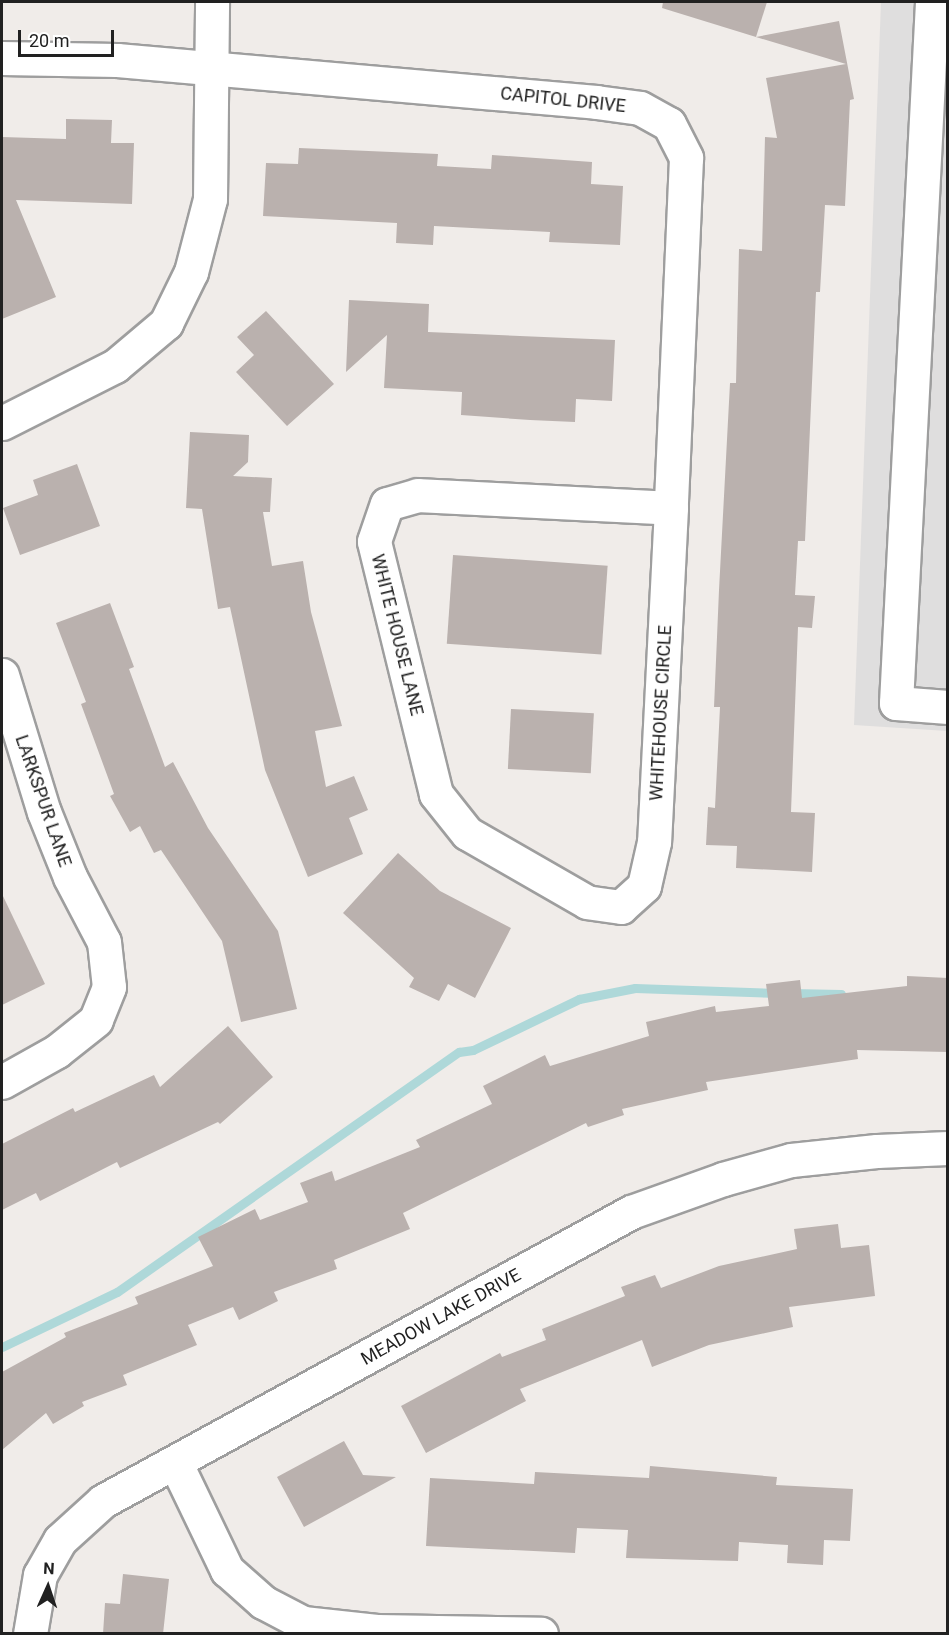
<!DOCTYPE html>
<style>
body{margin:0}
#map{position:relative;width:949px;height:1635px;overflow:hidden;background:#f0ece9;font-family:Roboto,sans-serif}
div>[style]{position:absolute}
.residential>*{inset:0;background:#dfdede}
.stream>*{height:9px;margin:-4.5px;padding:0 4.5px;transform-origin:4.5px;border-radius:4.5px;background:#aed8d9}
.building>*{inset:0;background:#bab1ae;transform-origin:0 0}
.roads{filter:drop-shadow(2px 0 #9e9e9e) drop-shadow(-2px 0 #9e9e9e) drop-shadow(0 2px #9e9e9e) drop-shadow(0 -2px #9e9e9e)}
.minor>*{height:33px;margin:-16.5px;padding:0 16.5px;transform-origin:16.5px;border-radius:16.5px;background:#fff}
span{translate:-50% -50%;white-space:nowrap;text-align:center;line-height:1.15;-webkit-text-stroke:5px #fff;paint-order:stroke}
.street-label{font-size:18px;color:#212121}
.frame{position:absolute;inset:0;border:3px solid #212121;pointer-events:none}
.north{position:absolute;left:18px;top:1557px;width:60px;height:60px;-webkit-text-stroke:4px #fff;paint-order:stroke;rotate:3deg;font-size:16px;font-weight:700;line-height:24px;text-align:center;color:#212121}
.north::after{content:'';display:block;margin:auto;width:21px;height:27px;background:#212121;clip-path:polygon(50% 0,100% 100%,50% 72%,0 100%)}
.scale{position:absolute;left:18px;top:30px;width:96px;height:27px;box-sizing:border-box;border:3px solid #212121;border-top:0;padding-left:8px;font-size:18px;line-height:21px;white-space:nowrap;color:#212121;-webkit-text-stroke:4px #fff;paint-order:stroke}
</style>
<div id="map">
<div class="residential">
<div style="clip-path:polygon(881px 2px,947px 2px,947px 731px,854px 725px)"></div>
</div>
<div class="stream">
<div style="left:791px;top:993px;width:50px;rotate:1.1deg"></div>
<div style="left:2px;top:1347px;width:127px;rotate:-25.6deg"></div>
<div style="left:117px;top:1292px;width:418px;rotate:-35.1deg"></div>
<div style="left:459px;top:1052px;width:14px;rotate:-8deg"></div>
<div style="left:473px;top:1050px;width:118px;rotate:-25.7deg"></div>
<div style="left:579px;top:999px;width:57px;rotate:-11.1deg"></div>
<div style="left:635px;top:988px;width:143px;rotate:2deg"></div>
</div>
<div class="building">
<div style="clip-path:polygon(663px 2px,767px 2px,756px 37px,662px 8px)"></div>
<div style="clip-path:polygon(839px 21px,854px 99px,850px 100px,845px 206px,825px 205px,820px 292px,816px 292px,805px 541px,798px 541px,795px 595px,815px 596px,812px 628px,798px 627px,791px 812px,815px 813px,812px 872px,736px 868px,737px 846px,706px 845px,708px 807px,715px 808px,720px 707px,714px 707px,719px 590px,730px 383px,736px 383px,739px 249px,762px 251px,765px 137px,777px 138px,766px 78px,846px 64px,756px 37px)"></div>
<div style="clip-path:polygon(66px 119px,112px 120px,111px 143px,134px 143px,132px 204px,16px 200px,56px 297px,2px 319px,2px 137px,66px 139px)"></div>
<div style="clip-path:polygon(299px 148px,438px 154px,437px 166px,491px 169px,492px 155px,592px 162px,591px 184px,623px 186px,620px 245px,549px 242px,550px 232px,434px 226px,433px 245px,396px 243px,397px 223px,263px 216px,266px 163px,298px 164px)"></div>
<div style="clip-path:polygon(349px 300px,429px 304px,428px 332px,615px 340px,612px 401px,576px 399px,575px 422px,530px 420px,461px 415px,462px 392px,384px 388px,387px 335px,346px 372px)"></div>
<div style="clip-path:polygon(266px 311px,334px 384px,287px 426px,236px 372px,254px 355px,237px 337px)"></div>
<div style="clip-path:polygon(190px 432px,249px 435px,248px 462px,233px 476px,272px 478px,270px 512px,263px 512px,272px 566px,303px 561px,311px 612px,342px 726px,315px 731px,326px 787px,354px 776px,368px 810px,349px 818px,363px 854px,308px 877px,265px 770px,230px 607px,218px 609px,202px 509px,186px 508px)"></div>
<div style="clip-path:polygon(77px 464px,100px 526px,20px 555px,3px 508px,38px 495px,33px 480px)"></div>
<div style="left:453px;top:555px;width:155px;height:89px;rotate:4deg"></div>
<div style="clip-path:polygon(110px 603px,134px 667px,129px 669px,165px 767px,173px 762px,208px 828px,278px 931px,297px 1009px,241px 1022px,222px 941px,161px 850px,154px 853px,140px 826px,130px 832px,110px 796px,114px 794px,81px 704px,86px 702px,56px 623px)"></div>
<div style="left:511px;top:709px;width:83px;height:60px;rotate:3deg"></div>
<div style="clip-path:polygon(398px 853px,440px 891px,511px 928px,475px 998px,448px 984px,439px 1001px,409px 987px,414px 978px,343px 913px)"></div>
<div style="clip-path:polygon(2px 894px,45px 984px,2px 1005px)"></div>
<div style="clip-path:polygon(907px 976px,948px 978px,948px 1052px,857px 1050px,858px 1059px,706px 1082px,708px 1090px,622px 1109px,624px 1115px,588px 1127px,586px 1123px,403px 1213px,410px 1229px,334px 1260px,337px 1269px,274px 1292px,278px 1301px,239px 1320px,233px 1307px,188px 1325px,197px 1345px,123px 1375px,127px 1385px,82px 1402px,84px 1406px,53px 1424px,46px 1413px,2px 1450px,2px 1372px,66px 1337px,64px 1333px,138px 1304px,135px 1297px,213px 1266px,198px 1237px,255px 1209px,260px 1220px,308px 1202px,300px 1183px,332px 1171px,335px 1181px,420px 1147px,416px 1140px,492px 1104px,483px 1086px,545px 1055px,550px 1066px,649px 1036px,646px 1022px,715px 1006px,716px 1012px,769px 1006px,766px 984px,800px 980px,802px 998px,907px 986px)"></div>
<div style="clip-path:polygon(228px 1026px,273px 1077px,220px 1124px,218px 1122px,120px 1168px,117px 1162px,40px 1201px,36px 1193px,2px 1210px,2px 1144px,73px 1108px,75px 1112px,154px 1075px,160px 1087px)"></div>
<div style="clip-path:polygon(838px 1224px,841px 1248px,869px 1245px,875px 1296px,789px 1307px,793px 1327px,709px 1345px,652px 1367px,642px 1340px,520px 1389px,526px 1401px,426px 1453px,401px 1406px,500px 1353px,502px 1357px,546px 1340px,542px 1329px,625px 1296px,621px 1287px,655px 1275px,661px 1288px,719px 1266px,797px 1249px,794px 1229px)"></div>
<div style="clip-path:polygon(344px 1441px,363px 1475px,396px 1477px,304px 1527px,277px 1477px)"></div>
<div style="clip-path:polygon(650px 1466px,777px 1477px,776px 1485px,853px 1489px,850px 1541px,824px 1540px,823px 1565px,787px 1563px,788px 1545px,739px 1542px,738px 1561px,626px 1558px,628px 1530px,577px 1528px,575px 1553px,426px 1546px,430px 1478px,534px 1484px,535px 1472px,649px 1478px)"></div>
<div style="clip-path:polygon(123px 1574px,169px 1579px,163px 1634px,103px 1634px,105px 1603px,120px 1604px)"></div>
</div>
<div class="roads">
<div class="minor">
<div style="left:932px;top:2px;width:702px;rotate:92.94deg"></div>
<div style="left:896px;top:703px;width:52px;rotate:4.4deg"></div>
<div style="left:2px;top:58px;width:115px;rotate:1deg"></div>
<div style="left:117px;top:60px;width:481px;rotate:5deg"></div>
<div style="left:596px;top:102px;width:44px;rotate:7.8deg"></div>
<div style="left:640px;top:108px;width:33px;rotate:29deg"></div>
<div style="left:669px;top:124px;width:38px;rotate:63deg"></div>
<div style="left:686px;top:158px;width:350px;rotate:92.5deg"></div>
<div style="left:671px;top:508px;width:334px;rotate:92.9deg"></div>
<div style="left:654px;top:842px;width:45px;rotate:102.8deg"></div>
<div style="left:644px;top:886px;width:31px;rotate:138deg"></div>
<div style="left:621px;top:907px;width:34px;rotate:-172deg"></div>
<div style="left:587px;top:902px;width:138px;rotate:-150.1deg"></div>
<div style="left:467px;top:833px;width:50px;rotate:-128.5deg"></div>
<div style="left:436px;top:794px;width:260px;rotate:-103.8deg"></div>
<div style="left:374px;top:541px;width:39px;rotate:-71deg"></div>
<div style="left:387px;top:504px;width:32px;rotate:-16deg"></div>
<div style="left:418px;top:495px;width:253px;rotate:2.9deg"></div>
<div style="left:2px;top:423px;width:127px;rotate:-26.8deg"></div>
<div style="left:115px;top:366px;width:67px;rotate:-40.1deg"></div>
<div style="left:166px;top:323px;width:57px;rotate:-63.9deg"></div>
<div style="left:191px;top:272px;width:75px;rotate:-75.4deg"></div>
<div style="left:210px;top:199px;width:197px;rotate:-89.4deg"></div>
<div style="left:2px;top:675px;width:143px;rotate:73deg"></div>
<div style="left:44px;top:812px;width:70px;rotate:68.2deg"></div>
<div style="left:70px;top:877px;width:73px;rotate:62.4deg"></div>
<div style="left:104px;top:942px;width:45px;rotate:83.7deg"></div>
<div style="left:109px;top:987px;width:35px;rotate:112deg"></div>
<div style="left:96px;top:1020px;width:50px;rotate:141.5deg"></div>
<div style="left:57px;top:1051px;width:63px;rotate:150.6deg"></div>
<div style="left:176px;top:1464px;width:118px;rotate:64.3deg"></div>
<div style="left:227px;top:1570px;width:48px;rotate:41.6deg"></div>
<div style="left:263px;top:1602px;width:45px;rotate:27.7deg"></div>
<div style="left:303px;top:1623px;width:74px;rotate:6.2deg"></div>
<div style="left:377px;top:1631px;width:164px;rotate:1deg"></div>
<div style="left:30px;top:1634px;width:60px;rotate:-80.4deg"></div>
<div style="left:40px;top:1575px;width:40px;rotate:-60.3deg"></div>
<div style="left:60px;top:1540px;width:58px;rotate:-42.2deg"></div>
<div style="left:103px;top:1501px;width:602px;rotate:-28.69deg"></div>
<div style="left:631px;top:1212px;width:98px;rotate:-19.7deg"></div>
<div style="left:723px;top:1179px;width:71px;rotate:-15.6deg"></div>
<div style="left:791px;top:1160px;width:86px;rotate:-6deg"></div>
<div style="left:877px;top:1151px;width:71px;rotate:-2.4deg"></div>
</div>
</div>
<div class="street-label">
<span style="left:563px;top:100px;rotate:6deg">CAPITOL DRIVE</span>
<span style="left:397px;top:635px;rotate:76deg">WHITE HOUSE LANE</span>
<span style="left:661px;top:713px;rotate:-87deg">WHITEHOUSE CIRCLE</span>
<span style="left:43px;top:801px;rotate:71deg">LARKSPUR LANE</span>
<span style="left:441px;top:1317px;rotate:-29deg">MEADOW LAKE DRIVE</span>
</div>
<div class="frame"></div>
<div class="north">N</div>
<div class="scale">20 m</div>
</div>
